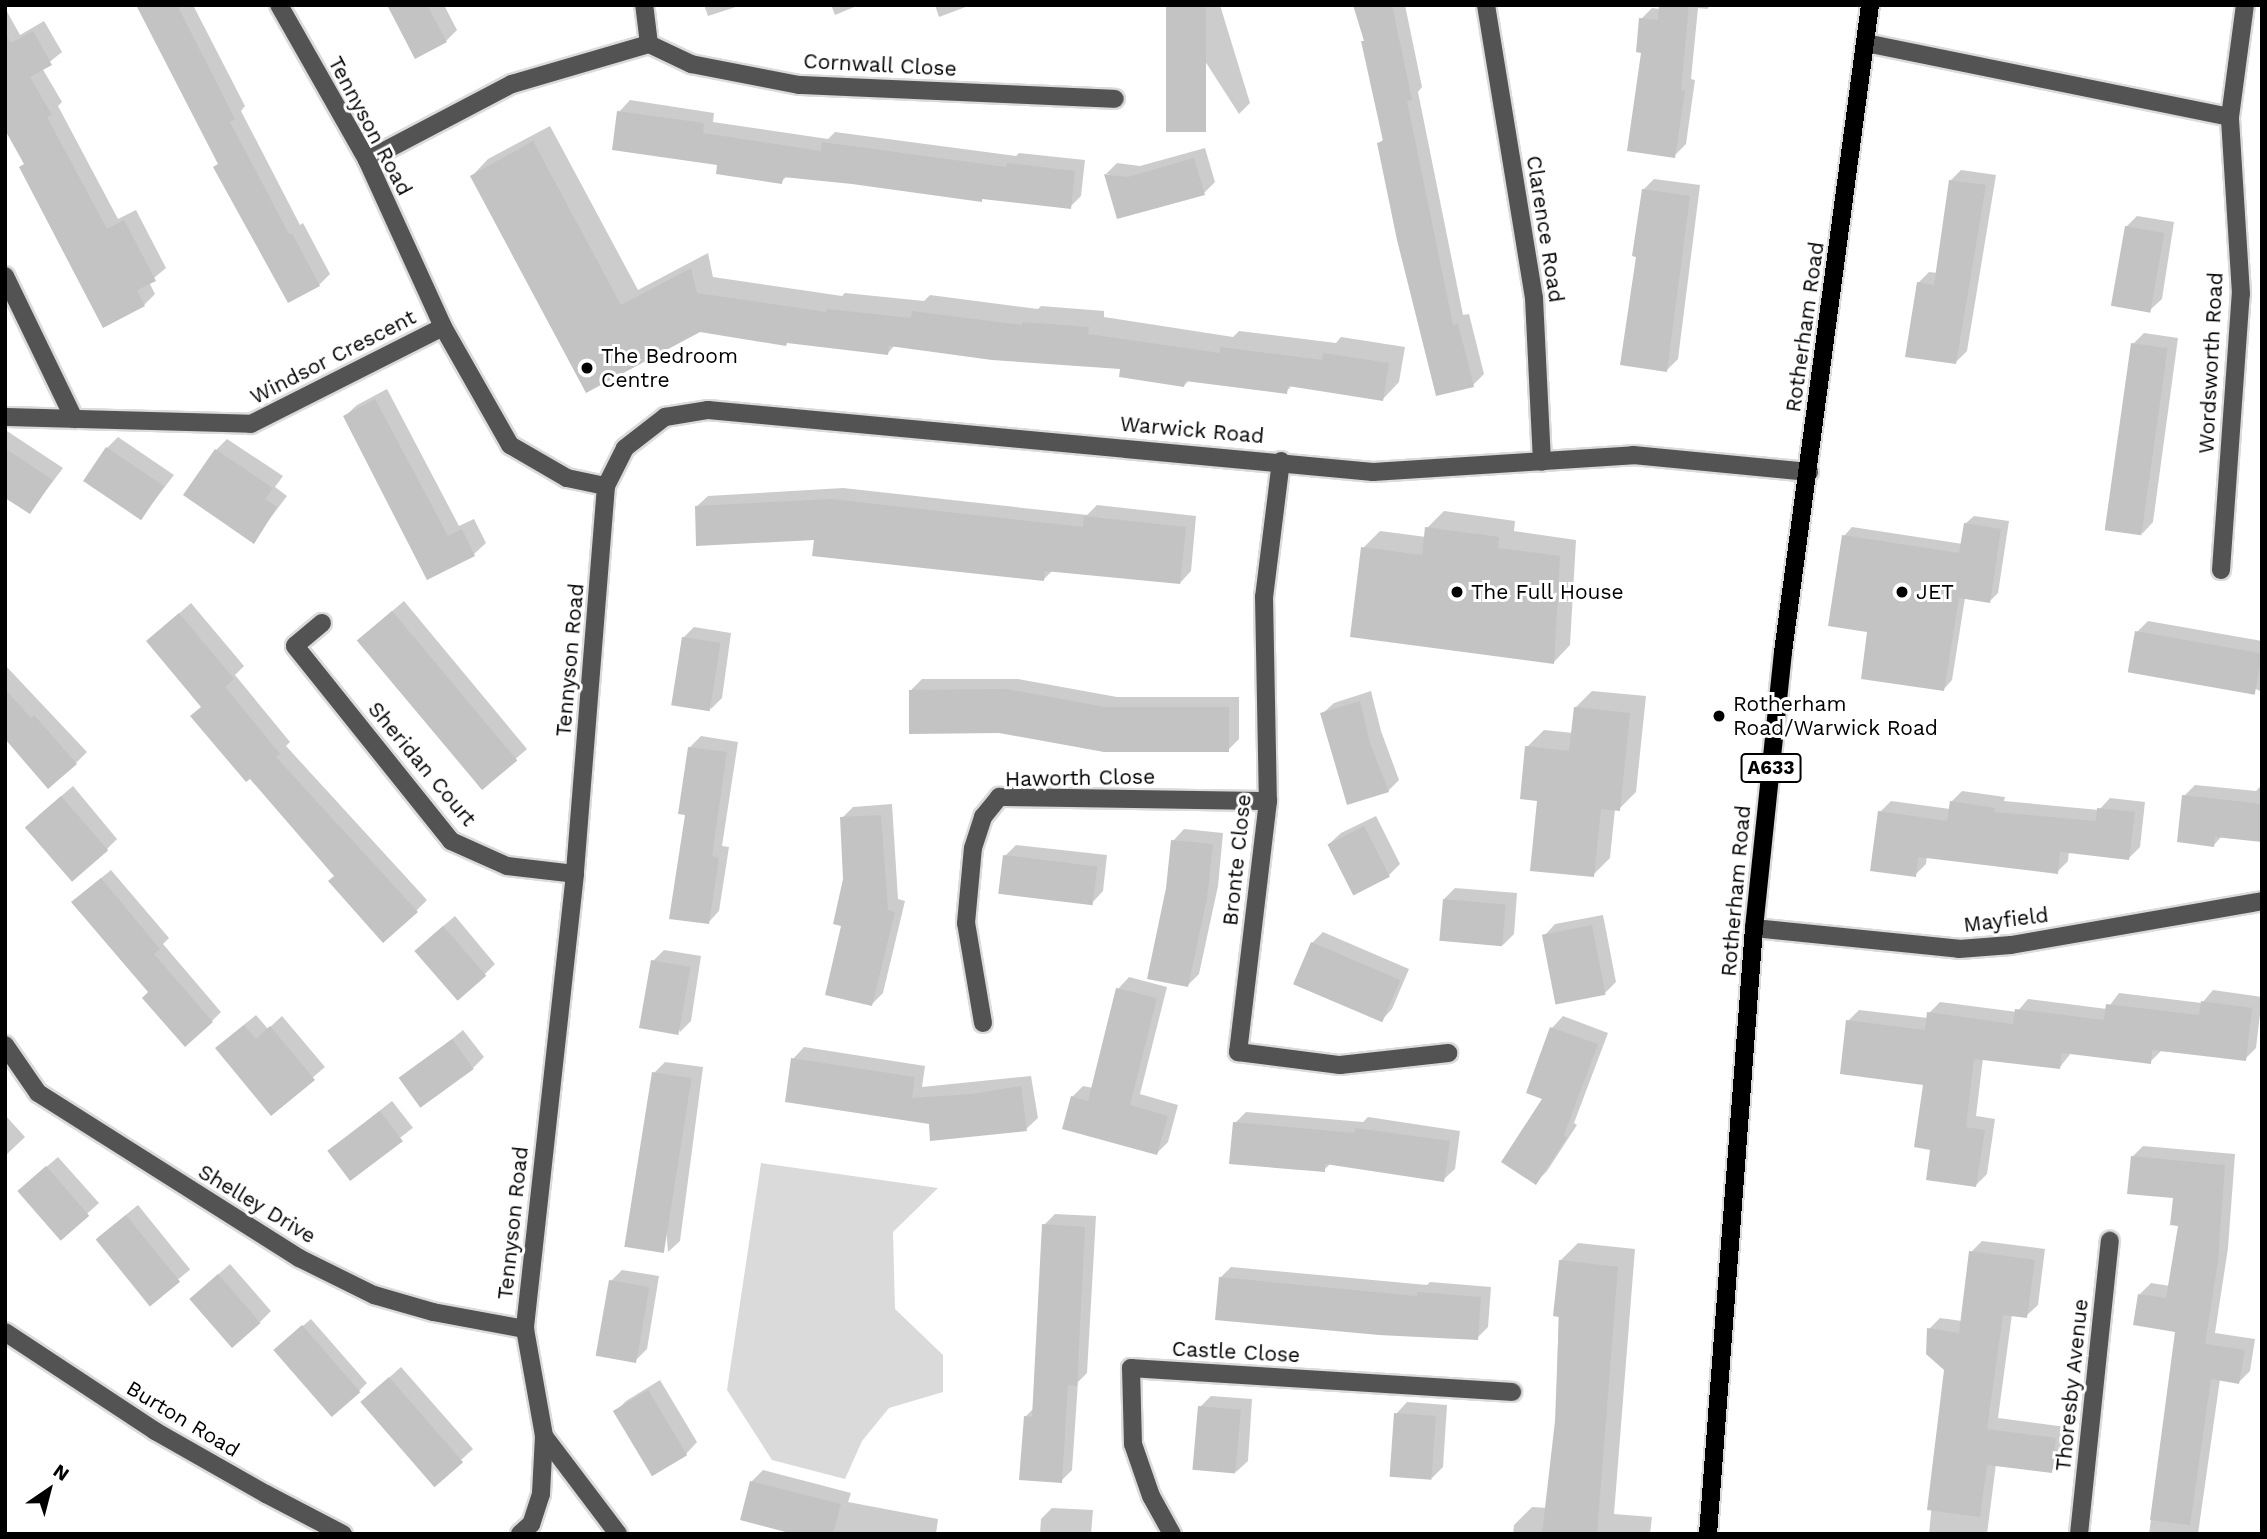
<!DOCTYPE html>
<style>
body{margin:0}
#map{position:relative;width:2267px;height:1539px;overflow:hidden;background:#fff;font-family:"Work Sans",sans-serif}
div>[style]{position:absolute}
.green>*{inset:0;background:#dadada}
.shadow>*{inset:0;background:#0003;transform-origin:0 0}
.building>*{inset:0;background:#c3c3c3;transform-origin:0 0}
.roads{filter:drop-shadow(2px 0 #dbdbdb) drop-shadow(-2px 0 #dbdbdb) drop-shadow(0 2px #dbdbdb) drop-shadow(0 -2px #dbdbdb)}
.minor>*{height:18px;margin:-9px;padding:0 9px;transform-origin:9px;border-radius:9px;background:#535353}
.major>*{height:18px;margin:-9px;padding:0 9px;transform-origin:9px;border-radius:9px;background:#000}
.dots>*{width:19px;height:19px;translate:-50% -50%;box-sizing:border-box;border:4px solid #fff;border-radius:50%}
span{translate:-50% -50%;white-space:nowrap;text-align:center;line-height:1.15;-webkit-text-stroke:6px #fff;paint-order:stroke}
.shield-label span{padding:2px 5px;background:#fff;border:2px solid;border-radius:5px;-webkit-text-stroke-width:0}
.shield-label{font-size:19px;color:#000;font-weight:700}
.street-label{font-size:21px;color:#000}
.poi-label{font-size:21px;color:#000}
.left{translate:0 -50%;text-align:left}
.frame{position:absolute;inset:0;border:7px solid #000;pointer-events:none}
.north{position:absolute;left:14px;top:1455px;width:70px;height:70px;-webkit-text-stroke:5px #fff;paint-order:stroke;rotate:35deg;font-size:19px;font-weight:700;line-height:28px;text-align:center;color:#000}
.north::after{content:'';display:block;margin:auto;width:24px;height:32px;background:#000;clip-path:polygon(50% 0,100% 100%,50% 72%,0 100%)}
</style>
<div id="map">
<div class="green">
<div style="clip-path:polygon(761px 1163px,938px 1188px,893px 1232px,895px 1309px,943px 1355px,943px 1392px,889px 1408px,862px 1441px,845px 1479px,772px 1460px,727px 1390px)"></div>
</div>
<div class="shadow">
<div style="clip-path:polygon(139px 5px,193px 5px,245px 106px,241px 111px,300px 225px,303px 223px,330px 274px,319px 285px,219px 163px)"></div>
<div style="clip-path:polygon(389px 5px,444px 5px,457px 30px,446px 41px)"></div>
<div style="clip-path:polygon(704px 5px,742px 5px,708px 16px)"></div>
<div style="clip-path:polygon(831px 5px,859px 5px,835px 15px)"></div>
<div style="clip-path:polygon(935px 5px,971px 5px,939px 17px)"></div>
<div style="clip-path:polygon(1169px 5px,1220px 5px,1250px 103px,1239px 114px)"></div>
<div style="clip-path:polygon(1355px 5px,1405px 5px,1422px 87px,1418px 92px,1463px 315px,1469px 314px,1484px 374px,1473px 385px,1379px 143px,1384px 139px,1363px 42px,1365px 39px)"></div>
<div style="clip-path:polygon(1661px 5px,1711px 5px,1707px 9px,1698px 8px,1691px 79px,1695px 80px,1686px 144px,1674px 156px,1643px 51px,1641px 19px,1652px 8px,1660px 9px)"></div>
<div style="clip-path:polygon(5px 8px,20px 35px,44px 21px,62px 52px,42px 68px,62px 102px,58px 106px,118px 219px,136px 210px,166px 268px,149px 282px,155px 294px,144px 305px,26px 163px,5px 128px)"></div>
<div style="clip-path:polygon(630px 100px,714px 113px,713px 122px,828px 139px,835px 132px,1016px 156px,1019px 153px,1085px 160px,1081px 196px,1070px 207px,984px 198px,981px 200px,888px 185px,787px 176px,781px 182px,719px 164px,619px 112px)"></div>
<div style="clip-path:polygon(550px 126px,638px 290px,708px 253px,713px 277px,842px 296px,845px 293px,924px 301px,930px 295px,1038px 309px,1041px 306px,1104px 311px,1104px 317px,1233px 337px,1239px 331px,1336px 343px,1341px 337px,1405px 347px,1399px 382px,1383px 399px,1292px 385px,1286px 392px,1189px 380px,1184px 386px,1122px 367px,895px 345px,888px 353px,700px 330px,587px 390px,472px 176px,488px 159px)"></div>
<div style="clip-path:polygon(1205px 148px,1215px 182px,1204px 193px,1106px 174px,1117px 163px,1140px 166px)"></div>
<div style="clip-path:polygon(1961px 170px,1996px 175px,1967px 351px,1956px 362px,1918px 283px,1929px 272px,1938px 273px,1950px 181px)"></div>
<div style="clip-path:polygon(1654px 179px,1700px 185px,1678px 359px,1667px 370px,1638px 255px,1643px 190px)"></div>
<div style="clip-path:polygon(2137px 216px,2174px 222px,2162px 299px,2150px 310px,2126px 227px)"></div>
<div style="clip-path:polygon(2144px 333px,2178px 338px,2153px 522px,2142px 534px,2133px 344px)"></div>
<div style="clip-path:polygon(387px 389px,459px 526px,474px 519px,486px 543px,474px 554px,428px 578px,345px 416px,357px 405px)"></div>
<div style="clip-path:polygon(7px 431px,63px 468px,30px 512px,5px 496px)"></div>
<div style="clip-path:polygon(118px 437px,174px 475px,141px 518px,107px 448px)"></div>
<div style="clip-path:polygon(227px 439px,283px 476px,275px 487px,287px 496px,253px 541px,216px 450px)"></div>
<div style="clip-path:polygon(843px 488px,1087px 515px,1097px 505px,1196px 516px,1191px 571px,1180px 583px,1053px 570px,1044px 579px,816px 538px,696px 507px,708px 496px)"></div>
<div style="clip-path:polygon(1444px 511px,1515px 521px,1514px 531px,1576px 540px,1570px 645px,1554px 662px,1363px 548px,1380px 531px,1426px 537px,1427px 528px)"></div>
<div style="clip-path:polygon(1974px 516px,2009px 521px,1998px 593px,1990px 601px,1965px 598px,1952px 680px,1944px 689px,1869px 630px,1844px 536px,1852px 527px,1963px 544px,1965px 524px)"></div>
<div style="clip-path:polygon(404px 601px,527px 749px,481px 789px,370px 630px)"></div>
<div style="clip-path:polygon(191px 603px,244px 666px,235px 675px,290px 742px,286px 746px,427px 900px,416px 911px,336px 876px,203px 706px,160px 630px)"></div>
<div style="clip-path:polygon(2148px 621px,2262px 641px,2262px 692px,2137px 632px)"></div>
<div style="clip-path:polygon(694px 627px,731px 633px,722px 698px,711px 709px,683px 638px)"></div>
<div style="clip-path:polygon(5px 665px,87px 752px,76px 763px,5px 737px)"></div>
<div style="clip-path:polygon(922px 679px,1018px 679px,1117px 697px,1239px 697px,1239px 739px,1228px 750px,999px 732px,911px 690px)"></div>
<div style="clip-path:polygon(1371px 691px,1381px 731px,1399px 780px,1388px 791px,1322px 714px,1334px 703px)"></div>
<div style="clip-path:polygon(1592px 691px,1646px 696px,1636px 792px,1619px 809px,1615px 809px,1610px 858px,1593px 875px,1539px 799px,1527px 747px,1544px 730px,1573px 733px,1575px 708px)"></div>
<div style="clip-path:polygon(701px 736px,738px 742px,722px 846px,729px 847px,719px 911px,708px 923px,687px 813px,689px 748px)"></div>
<div style="clip-path:polygon(2195px 785px,2256px 791px,2262px 785px,2262px 839px,2222px 836px,2214px 845px,2184px 796px)"></div>
<div style="clip-path:polygon(73px 786px,117px 839px,106px 850px,38px 816px)"></div>
<div style="clip-path:polygon(1962px 791px,2005px 797px,2004px 801px,2099px 810px,2110px 798px,2145px 802px,2140px 847px,2129px 858px,2069px 851px,2068px 861px,2057px 872px,1927px 856px,1926px 864px,1915px 875px,1880px 812px,1891px 801px,1950px 809px,1951px 802px)"></div>
<div style="clip-path:polygon(892px 804px,898px 899px,905px 901px,883px 993px,872px 1004px,843px 925px,845px 879px,842px 818px,853px 807px)"></div>
<div style="clip-path:polygon(1376px 816px,1400px 864px,1389px 875px,1329px 844px,1341px 833px)"></div>
<div style="clip-path:polygon(1184px 829px,1223px 833px,1218px 886px,1199px 974px,1188px 985px,1168px 888px,1173px 841px)"></div>
<div style="clip-path:polygon(1016px 845px,1107px 855px,1103px 891px,1092px 903px,1005px 856px)"></div>
<div style="clip-path:polygon(111px 870px,169px 938px,163px 944px,221px 1012px,212px 1021px,150px 992px,83px 893px)"></div>
<div style="clip-path:polygon(1455px 888px,1517px 893px,1514px 934px,1503px 945px,1444px 899px)"></div>
<div style="clip-path:polygon(1603px 915px,1616px 982px,1605px 993px,1544px 936px,1555px 924px)"></div>
<div style="clip-path:polygon(455px 916px,495px 964px,484px 975px,428px 939px)"></div>
<div style="clip-path:polygon(1323px 932px,1409px 969px,1392px 1009px,1381px 1021px,1312px 943px)"></div>
<div style="clip-path:polygon(664px 950px,701px 956px,691px 1021px,680px 1032px,653px 961px)"></div>
<div style="clip-path:polygon(1129px 977px,1167px 987px,1140px 1094px,1178px 1105px,1168px 1142px,1157px 1153px,1072px 1097px,1083px 1086px,1093px 1088px,1118px 989px)"></div>
<div style="clip-path:polygon(2213px 990px,2262px 997px,2256px 1048px,2245px 1059px,2161px 1051px,2150px 1062px,2071px 1053px,2060px 1067px,1983px 1058px,1976px 1116px,1995px 1119px,1987px 1174px,1976px 1185px,1932px 1148px,1925px 1083px,1848px 1021px,1859px 1010px,1928px 1018px,1929px 1013px,1940px 1002px,2017px 1012px,2028px 999px,2107px 1009px,2119px 993px,2202px 1003px)"></div>
<div style="clip-path:polygon(256px 1015px,268px 1029px,282px 1016px,325px 1067px,271px 1113px,229px 1037px)"></div>
<div style="clip-path:polygon(1563px 1016px,1608px 1033px,1574px 1123px,1577px 1125px,1547px 1171px,1536px 1182px,1552px 1028px)"></div>
<div style="clip-path:polygon(463px 1030px,484px 1057px,473px 1068px,402px 1080px)"></div>
<div style="clip-path:polygon(804px 1047px,925px 1066px,922px 1087px,1031px 1076px,1038px 1118px,1026px 1129px,930px 1122px,793px 1059px)"></div>
<div style="clip-path:polygon(665px 1062px,703px 1067px,680px 1241px,668px 1252px,654px 1073px)"></div>
<div style="left:392px;top:1101px;width:34px;height:79px;rotate:52deg"></div>
<div style="clip-path:polygon(1246px 1112px,1363px 1122px,1368px 1117px,1460px 1131px,1455px 1169px,1443px 1180px,1331px 1163px,1324px 1170px,1235px 1123px)"></div>
<div style="clip-path:polygon(5px 1115px,25px 1137px,5px 1156px)"></div>
<div style="clip-path:polygon(2143px 1146px,2235px 1154px,2228px 1248px,2215px 1333px,2255px 1339px,2250px 1371px,2239px 1382px,2220px 1379px,2198px 1534px,2149px 1534px,2177px 1331px,2140px 1294px,2151px 1283px,2170px 1286px,2180px 1224px,2175px 1197px,2132px 1157px)"></div>
<div style="clip-path:polygon(58px 1157px,99px 1203px,60px 1238px,31px 1180px)"></div>
<div style="left:138px;top:1205px;width:83px;height:52px;rotate:51deg"></div>
<div style="clip-path:polygon(1055px 1214px,1096px 1216px,1087px 1373px,1078px 1382px,1072px 1470px,1061px 1481px,1025px 1417px,1034px 1408px,1044px 1225px)"></div>
<div style="clip-path:polygon(1982px 1241px,2045px 1249px,2038px 1305px,2026px 1316px,2012px 1314px,1998px 1418px,2066px 1427px,2062px 1460px,2051px 1471px,1996px 1464px,1987px 1534px,1929px 1534px,1945px 1370px,1929px 1329px,1940px 1318px,1962px 1321px,1971px 1252px)"></div>
<div style="clip-path:polygon(1578px 1243px,1635px 1249px,1614px 1514px,1652px 1517px,1650px 1534px,1513px 1534px,1514px 1525px,1532px 1507px,1547px 1508px,1556px 1421px,1560px 1261px)"></div>
<div style="clip-path:polygon(230px 1264px,271px 1311px,260px 1322px,203px 1288px)"></div>
<div style="clip-path:polygon(1231px 1267px,1427px 1285px,1430px 1282px,1491px 1287px,1488px 1327px,1477px 1338px,1220px 1278px)"></div>
<div style="clip-path:polygon(622px 1270px,659px 1276px,647px 1349px,636px 1360px,611px 1281px)"></div>
<div style="clip-path:polygon(311px 1319px,367px 1383px,359px 1391px,284px 1342px)"></div>
<div style="clip-path:polygon(401px 1367px,473px 1449px,435px 1484px,374px 1391px)"></div>
<div style="clip-path:polygon(660px 1380px,697px 1442px,686px 1454px,615px 1412px,626px 1401px)"></div>
<div style="clip-path:polygon(1211px 1396px,1252px 1399px,1248px 1461px,1236px 1472px,1200px 1407px)"></div>
<div style="clip-path:polygon(1407px 1402px,1447px 1405px,1443px 1467px,1432px 1478px,1396px 1414px)"></div>
<div style="clip-path:polygon(763px 1470px,851px 1493px,848px 1502px,938px 1519px,936px 1534px,800px 1534px,742px 1519px,752px 1481px)"></div>
<div style="clip-path:polygon(1052px 1508px,1093px 1510px,1091px 1534px,1040px 1534px,1041px 1519px)"></div>
</div>
<div class="building">
<div style="clip-path:polygon(136px 5px,177px 5px,235px 119px,230px 122px,289px 234px,292px 233px,320px 286px,288px 303px,213px 167px,218px 164px)"></div>
<div style="clip-path:polygon(387px 5px,427px 5px,447px 42px,415px 59px)"></div>
<div style="left:1166px;top:5px;width:40px;height:127px"></div>
<div style="clip-path:polygon(1353px 5px,1392px 5px,1412px 100px,1407px 101px,1453px 325px,1458px 324px,1474px 387px,1436px 396px,1397px 240px,1377px 143px,1383px 141px,1361px 41px,1364px 41px)"></div>
<div style="clip-path:polygon(1659px 5px,1689px 5px,1681px 90px,1685px 91px,1675px 158px,1627px 151px,1641px 53px,1636px 52px,1639px 18px,1658px 20px)"></div>
<div style="clip-path:polygon(33px 31px,52px 65px,30px 77px,52px 115px,47px 117px,107px 229px,124px 220px,156px 281px,137px 290px,145px 306px,103px 328px,19px 167px,24px 164px,5px 130px,5px 33px,11px 43px)"></div>
<div style="clip-path:polygon(617px 111px,704px 123px,703px 133px,821px 151px,822px 142px,1006px 167px,1007px 163px,1075px 171px,1071px 209px,982px 199px,982px 202px,852px 184px,783px 177px,782px 184px,716px 174px,717px 165px,612px 150px)"></div>
<div style="clip-path:polygon(533px 141px,621px 305px,691px 268px,697px 293px,826px 312px,827px 309px,911px 318px,912px 311px,1022px 325px,1022px 322px,1089px 327px,1088px 334px,1220px 353px,1220px 347px,1322px 360px,1323px 353px,1389px 363px,1383px 401px,1288px 386px,1287px 394px,1185px 381px,1184px 387px,1119px 377px,1120px 369px,992px 360px,889px 346px,888px 355px,787px 343px,786px 346px,700px 332px,586px 393px,470px 176px)"></div>
<div style="clip-path:polygon(1194px 158px,1205px 195px,1117px 219px,1104px 174px,1128px 177px)"></div>
<div style="clip-path:polygon(1949px 180px,1986px 185px,1956px 364px,1905px 357px,1917px 282px,1934px 285px)"></div>
<div style="clip-path:polygon(1642px 189px,1690px 196px,1667px 372px,1620px 365px,1636px 257px,1632px 256px)"></div>
<div style="left:2125px;top:226px;width:40px;height:81px;rotate:10deg"></div>
<div style="left:2131px;top:343px;width:37px;height:189px;rotate:8deg"></div>
<div style="clip-path:polygon(375px 399px,448px 536px,462px 529px,475px 556px,427px 580px,343px 416px)"></div>
<div style="left:106px;top:447px;width:70px;height:41px;rotate:34deg"></div>
<div style="clip-path:polygon(5px 448px,53px 480px,30px 514px,5px 498px)"></div>
<div style="clip-path:polygon(215px 449px,273px 488px,265px 499px,277px 507px,254px 544px,183px 495px)"></div>
<div style="clip-path:polygon(831px 499px,1083px 527px,1084px 516px,1186px 527px,1180px 584px,1045px 571px,1044px 581px,812px 556px,814px 540px,696px 546px,695px 506px)"></div>
<div style="clip-path:polygon(1964px 523px,2001px 529px,1990px 603px,1959px 598px,1944px 691px,1861px 679px,1867px 632px,1828px 626px,1842px 535px,1959px 553px)"></div>
<div style="clip-path:polygon(1425px 527px,1499px 537px,1498px 548px,1560px 556px,1554px 664px,1350px 637px,1361px 547px,1422px 555px)"></div>
<div style="left:392px;top:611px;width:195px;height:46px;rotate:50deg"></div>
<div style="clip-path:polygon(179px 613px,234px 679px,225px 687px,280px 754px,276px 757px,418px 912px,383px 943px,328px 881px,334px 876px,250px 779px,246px 782px,190px 716px,201px 707px,146px 641px)"></div>
<div style="left:2135px;top:631px;width:129px;height:42px;rotate:10deg"></div>
<div style="left:682px;top:637px;width:39px;height:69px;rotate:9deg"></div>
<div style="clip-path:polygon(5px 689px,31px 718px,34px 715px,77px 764px,48px 789px,5px 739px)"></div>
<div style="clip-path:polygon(1006px 689px,1105px 707px,1229px 707px,1229px 752px,1104px 752px,999px 733px,909px 734px,909px 690px)"></div>
<div style="clip-path:polygon(1360px 701px,1370px 743px,1389px 792px,1347px 805px,1320px 713px)"></div>
<div style="clip-path:polygon(1574px 707px,1630px 713px,1620px 811px,1601px 809px,1594px 877px,1530px 871px,1537px 801px,1520px 799px,1525px 746px,1569px 751px)"></div>
<div style="clip-path:polygon(688px 747px,727px 752px,712px 856px,719px 858px,709px 924px,669px 919px,685px 815px,678px 814px)"></div>
<div style="clip-path:polygon(2182px 795px,2262px 804px,2262px 842px,2215px 837px,2214px 847px,2177px 842px)"></div>
<div style="left:61px;top:796px;width:72px;height:48px;rotate:49deg"></div>
<div style="clip-path:polygon(1950px 801px,1995px 808px,1994px 812px,2096px 821px,2097px 808px,2135px 812px,2129px 860px,2060px 852px,2058px 874px,1918px 857px,1916px 877px,1870px 871px,1878px 811px,1947px 821px)"></div>
<div style="clip-path:polygon(881px 815px,888px 910px,895px 912px,872px 1006px,825px 995px,841px 926px,833px 924px,843px 879px,840px 817px)"></div>
<div style="left:1364px;top:826px;width:57px;height:41px;rotate:63deg"></div>
<div style="clip-path:polygon(1171px 840px,1213px 844px,1207px 898px,1188px 987px,1147px 979px,1166px 888px)"></div>
<div style="left:1003px;top:855px;width:95px;height:39px;rotate:7deg"></div>
<div style="clip-path:polygon(101px 878px,160px 949px,154px 954px,213px 1022px,185px 1047px,142px 998px,148px 992px,71px 902px)"></div>
<div style="left:1443px;top:899px;width:63px;height:42px;rotate:5deg"></div>
<div style="left:1592px;top:925px;width:71px;height:51px;rotate:79deg"></div>
<div style="left:443px;top:926px;width:66px;height:38px;rotate:49deg"></div>
<div style="left:1311px;top:942px;width:97px;height:46px;rotate:23deg"></div>
<div style="left:651px;top:960px;width:40px;height:69px;rotate:10deg"></div>
<div style="clip-path:polygon(1116px 988px,1157px 998px,1130px 1105px,1168px 1116px,1157px 1155px,1062px 1129px,1071px 1096px,1088px 1101px)"></div>
<div style="clip-path:polygon(2201px 1001px,2252px 1008px,2246px 1061px,2152px 1050px,2151px 1064px,2062px 1053px,2060px 1069px,1974px 1059px,1966px 1127px,1985px 1130px,1976px 1187px,1926px 1180px,1930px 1150px,1914px 1147px,1923px 1085px,1840px 1074px,1846px 1020px,1925px 1030px,1927px 1012px,2013px 1024px,2015px 1009px,2104px 1020px,2106px 1004px,2199px 1015px)"></div>
<div style="clip-path:polygon(244px 1025px,256px 1039px,270px 1026px,315px 1080px,271px 1116px,215px 1048px)"></div>
<div style="clip-path:polygon(1550px 1027px,1598px 1044px,1564px 1135px,1567px 1137px,1536px 1185px,1501px 1162px,1542px 1099px,1526px 1093px)"></div>
<div style="left:452px;top:1039px;width:37px;height:66px;rotate:54deg"></div>
<div style="clip-path:polygon(791px 1058px,915px 1077px,912px 1098px,971px 1094px,1021px 1086px,1027px 1131px,930px 1141px,929px 1124px,785px 1102px)"></div>
<div style="left:652px;top:1072px;width:40px;height:177px;rotate:9deg"></div>
<div style="left:380px;top:1111px;width:38px;height:66px;rotate:53deg"></div>
<div style="clip-path:polygon(1233px 1122px,1354px 1133px,1355px 1128px,1450px 1141px,1444px 1182px,1325px 1164px,1325px 1172px,1229px 1164px)"></div>
<div style="clip-path:polygon(2131px 1156px,2225px 1165px,2218px 1261px,2205px 1344px,2245px 1350px,2239px 1384px,2211px 1379px,2190px 1525px,2150px 1520px,2175px 1332px,2133px 1325px,2138px 1294px,2166px 1298px,2178px 1226px,2170px 1225px,2173px 1198px,2127px 1194px)"></div>
<div style="left:46px;top:1166px;width:66px;height:38px;rotate:49deg"></div>
<div style="left:126px;top:1215px;width:86px;height:39px;rotate:51deg"></div>
<div style="clip-path:polygon(1042px 1224px,1085px 1227px,1077px 1386px,1068px 1385px,1062px 1483px,1019px 1480px,1024px 1416px,1032px 1417px)"></div>
<div style="clip-path:polygon(1969px 1251px,2035px 1260px,2027px 1318px,2003px 1315px,1987px 1429px,2056px 1438px,2052px 1473px,1987px 1465px,1980px 1517px,1927px 1510px,1944px 1370px,1926px 1354px,1927px 1328px,1959px 1333px)"></div>
<div style="clip-path:polygon(1559px 1260px,1618px 1267px,1597px 1534px,1542px 1534px,1555px 1421px,1559px 1317px,1553px 1316px)"></div>
<div style="left:218px;top:1274px;width:65px;height:38px;rotate:49deg"></div>
<div style="clip-path:polygon(1219px 1277px,1417px 1296px,1417px 1292px,1481px 1297px,1478px 1340px,1379px 1335px,1215px 1320px)"></div>
<div style="left:609px;top:1280px;width:41px;height:77px;rotate:10deg"></div>
<div style="left:302px;top:1325px;width:89px;height:38px;rotate:49deg"></div>
<div style="left:389px;top:1377px;width:113px;height:38px;rotate:49deg"></div>
<div style="left:648px;top:1390px;width:76px;height:41px;rotate:59deg"></div>
<div style="left:1198px;top:1406px;width:43px;height:64px;rotate:5deg"></div>
<div style="left:1394px;top:1413px;width:42px;height:64px;rotate:4deg"></div>
<div style="clip-path:polygon(750px 1481px,841px 1504px,833px 1534px,793px 1534px,740px 1520px)"></div>
</div>
<div class="roads">
<div class="minor">
<div style="left:279px;top:5px;width:178px;rotate:60.4deg"></div>
<div style="left:367px;top:160px;width:183px;rotate:65.5deg"></div>
<div style="left:443px;top:327px;width:136px;rotate:60.4deg"></div>
<div style="left:510px;top:445px;width:66px;rotate:30.1deg"></div>
<div style="left:567px;top:478px;width:40px;rotate:12deg"></div>
<div style="left:606px;top:486px;width:389px;rotate:94.6deg"></div>
<div style="left:575px;top:874px;width:458px;rotate:96.3deg"></div>
<div style="left:525px;top:1329px;width:109px;rotate:79.9deg"></div>
<div style="left:544px;top:1436px;width:58px;rotate:93deg"></div>
<div style="left:541px;top:1494px;width:32px;rotate:108deg"></div>
<div style="left:531px;top:1524px;width:15px;rotate:138deg"></div>
<div style="left:1486px;top:5px;width:297px;rotate:80.7deg"></div>
<div style="left:1534px;top:298px;width:164px;rotate:87.2deg"></div>
<div style="left:1866px;top:43px;width:371px;rotate:11.5deg"></div>
<div style="left:649px;top:44px;width:47px;rotate:25.5deg"></div>
<div style="left:691px;top:64px;width:110px;rotate:11deg"></div>
<div style="left:799px;top:85px;width:316px;rotate:2.5deg"></div>
<div style="left:367px;top:160px;width:164px;rotate:-27.7deg"></div>
<div style="left:512px;top:84px;width:143px;rotate:-16.3deg"></div>
<div style="left:649px;top:44px;width:39px;rotate:-97deg"></div>
<div style="left:5px;top:276px;width:159px;rotate:64.2deg"></div>
<div style="left:5px;top:417px;width:246px;rotate:1.6deg"></div>
<div style="left:251px;top:424px;width:215px;rotate:-26.8deg"></div>
<div style="left:1281px;top:461px;width:137px;rotate:97.1deg"></div>
<div style="left:1264px;top:597px;width:204px;rotate:88.9deg"></div>
<div style="left:1268px;top:801px;width:253px;rotate:96.8deg"></div>
<div style="left:1238px;top:1052px;width:103px;rotate:7.3deg"></div>
<div style="left:1340px;top:1065px;width:109px;rotate:-6.3deg"></div>
<div style="left:606px;top:486px;width:42px;rotate:-63.4deg"></div>
<div style="left:625px;top:448px;width:51px;rotate:-37.8deg"></div>
<div style="left:665px;top:417px;width:44px;rotate:-9.2deg"></div>
<div style="left:708px;top:410px;width:668px;rotate:5.33deg"></div>
<div style="left:1373px;top:472px;width:261px;rotate:-3.7deg"></div>
<div style="left:1633px;top:455px;width:177px;rotate:5.5deg"></div>
<div style="left:2221px;top:570px;width:277px;rotate:-85.9deg"></div>
<div style="left:2241px;top:294px;width:177px;rotate:-93.6deg"></div>
<div style="left:2230px;top:117px;width:113px;rotate:-82.4deg"></div>
<div style="left:322px;top:623px;width:35px;rotate:140deg"></div>
<div style="left:295px;top:646px;width:250px;rotate:51.3deg"></div>
<div style="left:451px;top:841px;width:61px;rotate:24.1deg"></div>
<div style="left:507px;top:866px;width:68px;rotate:6.7deg"></div>
<div style="left:1754px;top:928px;width:206px;rotate:5.8deg"></div>
<div style="left:1959px;top:949px;width:52px;rotate:-4.4deg"></div>
<div style="left:2011px;top:945px;width:255px;rotate:-9.9deg"></div>
<div style="left:983px;top:1023px;width:101px;rotate:-99.6deg"></div>
<div style="left:966px;top:923px;width:75px;rotate:-84.7deg"></div>
<div style="left:973px;top:848px;width:33px;rotate:-72deg"></div>
<div style="left:983px;top:817px;width:26px;rotate:-51deg"></div>
<div style="left:999px;top:797px;width:269px;rotate:0.9deg"></div>
<div style="left:5px;top:1045px;width:58px;rotate:55.5deg"></div>
<div style="left:38px;top:1093px;width:309px;rotate:32.3deg"></div>
<div style="left:299px;top:1258px;width:84px;rotate:26.3deg"></div>
<div style="left:374px;top:1295px;width:61px;rotate:16.1deg"></div>
<div style="left:433px;top:1312px;width:94px;rotate:10.5deg"></div>
<div style="left:5px;top:1332px;width:180px;rotate:33.4deg"></div>
<div style="left:155px;top:1431px;width:128px;rotate:29.6deg"></div>
<div style="left:266px;top:1494px;width:87px;rotate:27.5deg"></div>
<div style="left:544px;top:1436px;width:123px;rotate:52.9deg"></div>
<div style="left:1172px;top:1534px;width:43px;rotate:-118.9deg"></div>
<div style="left:1151px;top:1496px;width:55px;rotate:-109.1deg"></div>
<div style="left:1133px;top:1444px;width:76px;rotate:-91.5deg"></div>
<div style="left:1131px;top:1368px;width:382px;rotate:3.6deg"></div>
<div style="left:2079px;top:1534px;width:295px;rotate:-84deg"></div>
</div>
<div class="major">
<div style="left:1708px;top:1534px;width:608px;rotate:-85.66deg"></div>
<div style="left:1754px;top:928px;width:278px;rotate:-84deg"></div>
<div style="left:1783px;top:652px;width:653px;rotate:-82.34deg"></div>
</div>
</div>
<div class="dots">
<div style="left:587px;top:368px;background:#000"></div>
<div style="left:1457px;top:592px;background:#000"></div>
<div style="left:1902px;top:592px;background:#000"></div>
<div style="left:1719px;top:716px;background:#000"></div>
</div>
<div class="shield-label">
<span style="left:1771px;top:768px">A633</span>
</div>
<div class="street-label">
<span style="left:880px;top:65px;rotate:3deg">Cornwall Close</span>
<span style="left:370px;top:126px;rotate:62deg">Tennyson Road</span>
<span style="left:1545px;top:229px;rotate:81deg">Clarence Road</span>
<span style="left:1805px;top:327px;rotate:-82deg">Rotherham Road</span>
<span style="left:333px;top:357px;rotate:-27deg">Windsor Crescent</span>
<span style="left:2211px;top:363px;rotate:-87deg">Wordsworth Road</span>
<span style="left:1192px;top:430px;rotate:5deg">Warwick Road</span>
<span style="left:570px;top:660px;rotate:-85deg">Tennyson Road</span>
<span style="left:422px;top:764px;rotate:50deg">Sheridan Court</span>
<span style="left:1080px;top:778px;rotate:-1deg">Haworth Close</span>
<span style="left:1237px;top:860px;rotate:-84deg">Bronte Close</span>
<span style="left:1736px;top:891px;rotate:-85deg">Rotherham Road</span>
<span style="left:2006px;top:920px;rotate:-7deg">Mayfield</span>
<span style="left:257px;top:1204px;rotate:31deg">Shelley Drive</span>
<span style="left:513px;top:1223px;rotate:-84deg">Tennyson Road</span>
<span style="left:1236px;top:1352px;rotate:3deg">Castle Close</span>
<span style="left:2072px;top:1385px;rotate:-84deg">Thoresby Avenue</span>
<span style="left:183px;top:1419px;rotate:31deg">Burton Road</span>
</div>
<div class="poi-label">
<span class="left" style="left:601px;top:368px">The Bedroom<br>Centre</span>
<span class="left" style="left:1471px;top:592px">The Full House</span>
<span class="left" style="left:1916px;top:592px">JET</span>
<span class="left" style="left:1733px;top:716px">Rotherham<br>Road/Warwick Road</span>
</div>
<div class="frame"></div>
<div class="north">N</div>
</div>
